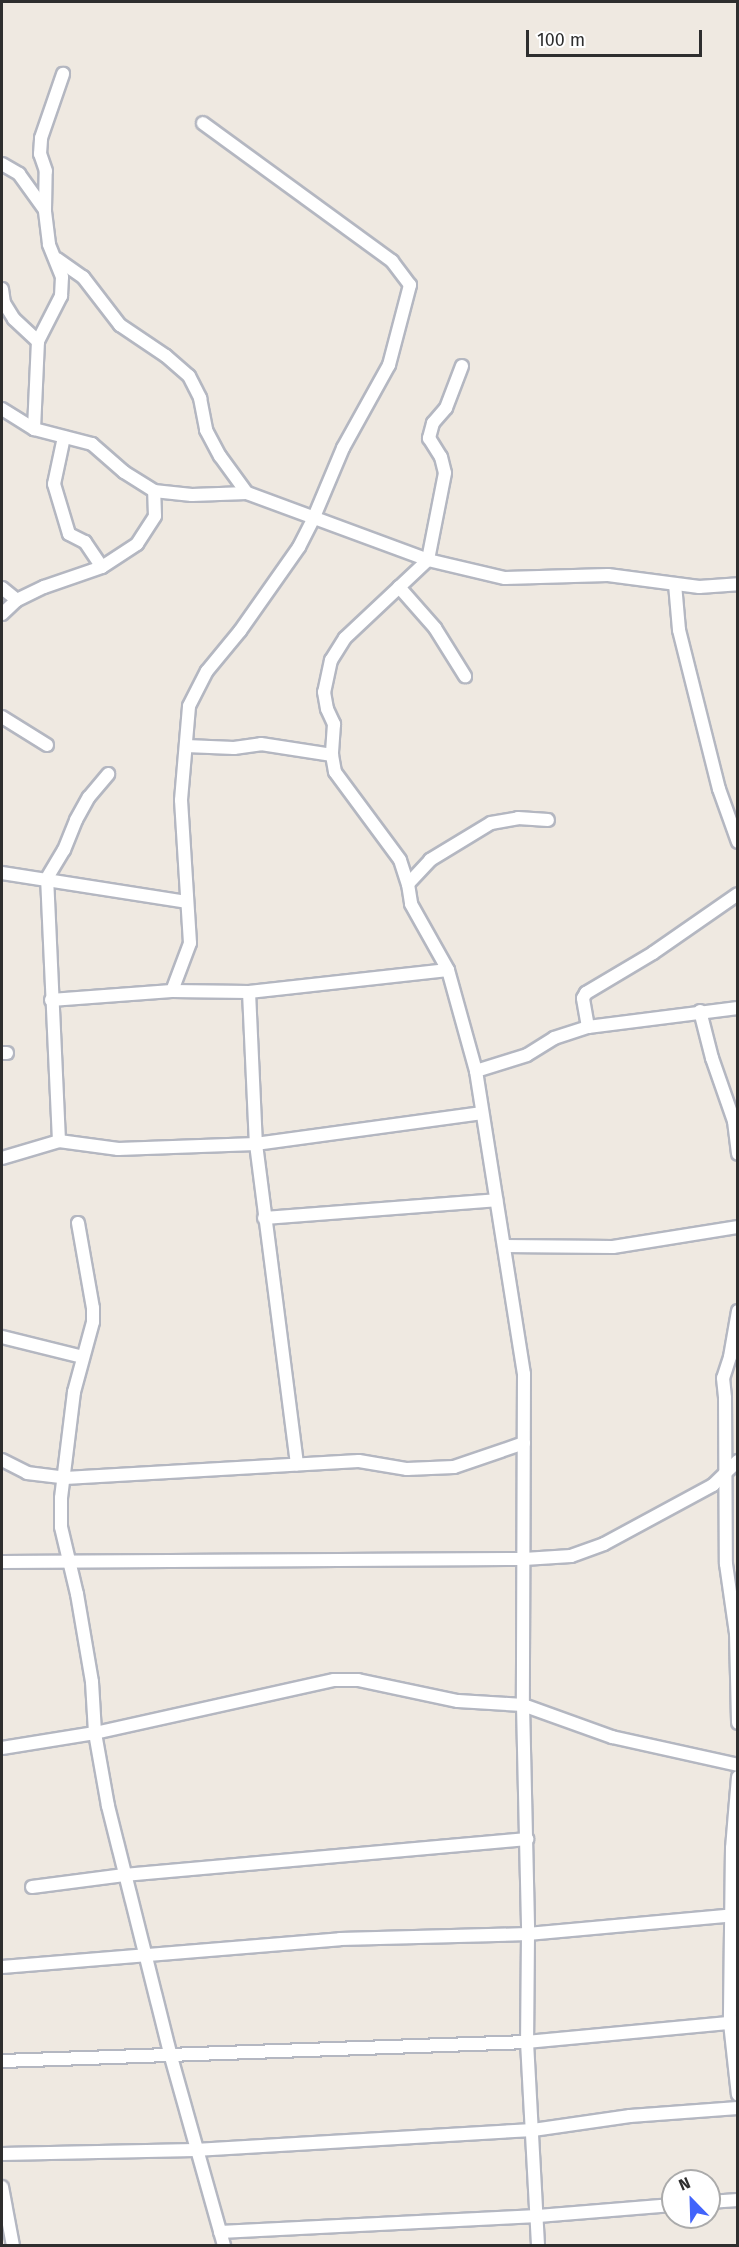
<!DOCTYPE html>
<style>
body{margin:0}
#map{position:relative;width:739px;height:2247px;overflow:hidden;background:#efe9e1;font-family:"Fira Sans",sans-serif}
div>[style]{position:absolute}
.roads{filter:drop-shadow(2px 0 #b4b7c1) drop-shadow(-2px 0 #b4b7c1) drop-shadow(0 2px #b4b7c1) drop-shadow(0 -2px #b4b7c1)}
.street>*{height:12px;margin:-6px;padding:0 6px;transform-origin:6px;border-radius:6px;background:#fff}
span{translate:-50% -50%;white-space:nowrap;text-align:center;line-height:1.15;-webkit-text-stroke:5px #fff;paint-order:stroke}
.frame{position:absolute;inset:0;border:3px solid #2e2e2e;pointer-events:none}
.north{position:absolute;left:661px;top:2169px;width:60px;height:60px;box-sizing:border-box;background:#fff;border:2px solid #ababab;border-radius:50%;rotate:337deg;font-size:16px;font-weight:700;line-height:24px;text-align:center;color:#2e2e2e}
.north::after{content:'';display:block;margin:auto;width:21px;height:27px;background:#4264fb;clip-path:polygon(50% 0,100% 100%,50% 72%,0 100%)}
.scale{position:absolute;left:526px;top:30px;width:176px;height:27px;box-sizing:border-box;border:3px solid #2e2e2e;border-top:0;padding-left:8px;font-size:18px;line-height:21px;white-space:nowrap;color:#2e2e2e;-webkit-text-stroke:4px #fff;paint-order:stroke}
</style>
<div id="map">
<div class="roads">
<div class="street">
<div style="left:2px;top:164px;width:20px;rotate:30deg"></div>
<div style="left:19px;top:174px;width:44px;rotate:54.2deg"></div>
<div style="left:57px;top:259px;width:32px;rotate:35deg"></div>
<div style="left:83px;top:277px;width:61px;rotate:52.4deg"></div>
<div style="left:120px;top:325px;width:55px;rotate:34deg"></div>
<div style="left:166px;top:356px;width:30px;rotate:41deg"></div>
<div style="left:189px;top:376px;width:25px;rotate:63deg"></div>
<div style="left:200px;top:398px;width:33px;rotate:79deg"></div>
<div style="left:206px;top:430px;width:30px;rotate:62deg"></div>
<div style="left:220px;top:456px;width:46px;rotate:53.9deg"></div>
<div style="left:2px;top:289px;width:14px;rotate:82deg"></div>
<div style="left:4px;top:303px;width:19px;rotate:58deg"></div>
<div style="left:14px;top:319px;width:33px;rotate:43deg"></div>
<div style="left:462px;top:366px;width:45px;rotate:110.9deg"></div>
<div style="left:446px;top:408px;width:20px;rotate:131deg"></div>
<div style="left:433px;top:423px;width:16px;rotate:105deg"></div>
<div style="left:429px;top:438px;width:22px;rotate:58deg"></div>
<div style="left:441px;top:457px;width:16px;rotate:76deg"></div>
<div style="left:445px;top:473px;width:89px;rotate:101.1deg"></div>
<div style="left:428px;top:560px;width:114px;rotate:136.8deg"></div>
<div style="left:345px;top:638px;width:26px;rotate:122deg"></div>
<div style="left:331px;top:660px;width:33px;rotate:102deg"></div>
<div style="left:324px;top:692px;width:17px;rotate:80deg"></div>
<div style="left:327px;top:709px;width:17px;rotate:65deg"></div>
<div style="left:334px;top:724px;width:31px;rotate:94deg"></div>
<div style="left:332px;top:755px;width:17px;rotate:80deg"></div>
<div style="left:335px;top:772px;width:109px;rotate:53.5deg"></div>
<div style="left:400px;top:860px;width:25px;rotate:72deg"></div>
<div style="left:408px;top:884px;width:20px;rotate:81deg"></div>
<div style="left:411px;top:904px;width:76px;rotate:60.7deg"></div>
<div style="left:448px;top:970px;width:105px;rotate:74.5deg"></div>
<div style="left:476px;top:1071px;width:307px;rotate:81deg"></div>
<div style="left:524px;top:1374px;width:331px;rotate:90.2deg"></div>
<div style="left:523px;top:1705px;width:229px;rotate:88.7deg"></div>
<div style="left:528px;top:1934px;width:108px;rotate:90.5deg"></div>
<div style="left:527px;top:2042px;width:204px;rotate:86.9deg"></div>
<div style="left:2px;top:409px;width:38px;rotate:32deg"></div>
<div style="left:34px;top:429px;width:60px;rotate:14.5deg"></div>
<div style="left:92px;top:444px;width:43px;rotate:41.2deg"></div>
<div style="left:124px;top:472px;width:36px;rotate:32deg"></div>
<div style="left:154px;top:491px;width:38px;rotate:6deg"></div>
<div style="left:192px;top:495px;width:55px;rotate:-2.1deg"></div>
<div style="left:247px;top:493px;width:193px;rotate:20.3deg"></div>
<div style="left:428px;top:560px;width:79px;rotate:13.2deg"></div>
<div style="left:505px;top:578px;width:103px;rotate:-1.7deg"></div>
<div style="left:608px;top:575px;width:92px;rotate:7.5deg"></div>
<div style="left:699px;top:587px;width:39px;rotate:-4deg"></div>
<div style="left:34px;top:429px;width:88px;rotate:-87.4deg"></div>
<div style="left:38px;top:341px;width:51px;rotate:-62.9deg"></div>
<div style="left:61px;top:296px;width:19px;rotate:-87deg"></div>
<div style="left:62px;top:277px;width:35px;rotate:-112deg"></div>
<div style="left:49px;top:244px;width:34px;rotate:-97deg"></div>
<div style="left:45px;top:210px;width:39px;rotate:-89deg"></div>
<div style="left:46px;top:171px;width:18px;rotate:-109deg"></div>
<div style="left:40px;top:154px;width:16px;rotate:-86deg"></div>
<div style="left:41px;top:138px;width:68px;rotate:-71deg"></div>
<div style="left:64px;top:437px;width:48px;rotate:102deg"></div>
<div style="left:54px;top:484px;width:52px;rotate:73.3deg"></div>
<div style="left:69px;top:534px;width:18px;rotate:27deg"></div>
<div style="left:85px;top:542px;width:30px;rotate:56deg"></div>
<div style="left:675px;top:584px;width:46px;rotate:85deg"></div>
<div style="left:679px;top:630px;width:164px;rotate:75.9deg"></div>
<div style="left:719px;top:789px;width:56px;rotate:70.3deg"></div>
<div style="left:399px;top:587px;width:55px;rotate:48.7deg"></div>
<div style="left:435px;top:628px;width:57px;rotate:58deg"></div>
<div style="left:2px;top:588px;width:19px;rotate:39deg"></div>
<div style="left:2px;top:614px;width:21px;rotate:-43deg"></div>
<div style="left:17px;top:600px;width:30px;rotate:-26deg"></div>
<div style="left:44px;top:587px;width:61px;rotate:-19deg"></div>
<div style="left:102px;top:567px;width:42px;rotate:-33.3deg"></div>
<div style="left:137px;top:544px;width:33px;rotate:-57deg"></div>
<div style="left:155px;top:516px;width:25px;rotate:-92deg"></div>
<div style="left:2px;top:717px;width:53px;rotate:31.9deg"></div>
<div style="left:186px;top:746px;width:48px;rotate:2.4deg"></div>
<div style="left:234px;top:748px;width:27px;rotate:-8deg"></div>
<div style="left:261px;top:744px;width:72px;rotate:8.8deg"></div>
<div style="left:2px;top:873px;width:187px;rotate:8.9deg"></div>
<div style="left:408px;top:884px;width:33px;rotate:-47deg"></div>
<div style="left:430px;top:860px;width:71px;rotate:-31.2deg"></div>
<div style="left:491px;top:823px;width:27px;rotate:-10deg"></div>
<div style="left:518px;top:818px;width:30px;rotate:4deg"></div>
<div style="left:172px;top:991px;width:51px;rotate:-69.4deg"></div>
<div style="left:190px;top:943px;width:143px;rotate:-93.6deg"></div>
<div style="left:181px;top:800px;width:94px;rotate:-85.1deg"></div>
<div style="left:189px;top:706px;width:39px;rotate:-63deg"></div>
<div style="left:207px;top:671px;width:52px;rotate:-50.5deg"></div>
<div style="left:240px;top:631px;width:103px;rotate:-54.9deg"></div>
<div style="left:299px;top:547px;width:34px;rotate:-63deg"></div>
<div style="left:314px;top:517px;width:75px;rotate:-67.2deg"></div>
<div style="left:343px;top:448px;width:95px;rotate:-61deg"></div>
<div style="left:389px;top:365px;width:83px;rotate:-75.3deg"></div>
<div style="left:410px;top:285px;width:30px;rotate:-127deg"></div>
<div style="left:392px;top:261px;width:234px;rotate:-143.9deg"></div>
<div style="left:249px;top:992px;width:152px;rotate:87.4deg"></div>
<div style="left:256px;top:1144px;width:323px;rotate:82.7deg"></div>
<div style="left:51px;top:1000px;width:121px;rotate:-4.3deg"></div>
<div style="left:172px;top:991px;width:77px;rotate:0.7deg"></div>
<div style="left:249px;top:992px;width:200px;rotate:-6.3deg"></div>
<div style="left:700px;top:1011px;width:49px;rotate:75.7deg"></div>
<div style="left:712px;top:1058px;width:67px;rotate:70.8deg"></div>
<div style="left:734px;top:1121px;width:33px;rotate:83deg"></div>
<div style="left:588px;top:1027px;width:29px;rotate:-100deg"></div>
<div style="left:583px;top:998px;width:6px;rotate:-59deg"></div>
<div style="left:586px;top:993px;width:78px;rotate:-30.8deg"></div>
<div style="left:653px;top:953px;width:103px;rotate:-34.8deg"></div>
<div style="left:2px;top:1053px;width:5px"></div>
<div style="left:476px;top:1071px;width:53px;rotate:-17.4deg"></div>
<div style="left:527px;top:1055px;width:32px;rotate:-32deg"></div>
<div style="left:554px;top:1038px;width:36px;rotate:-18deg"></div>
<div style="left:588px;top:1027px;width:151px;rotate:-7.2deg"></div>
<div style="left:59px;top:1141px;width:263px;rotate:-92.6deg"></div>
<div style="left:47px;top:878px;width:33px;rotate:-59deg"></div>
<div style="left:64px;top:850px;width:32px;rotate:-68deg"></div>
<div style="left:76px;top:820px;width:26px;rotate:-61deg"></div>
<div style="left:89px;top:797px;width:30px;rotate:-50deg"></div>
<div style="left:2px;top:1158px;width:59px;rotate:-16.6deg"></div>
<div style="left:59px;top:1141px;width:60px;rotate:7.7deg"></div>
<div style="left:118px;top:1149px;width:138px;rotate:-2.1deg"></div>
<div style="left:256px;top:1144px;width:228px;rotate:-7.8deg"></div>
<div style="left:264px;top:1218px;width:233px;rotate:-4.4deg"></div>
<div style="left:78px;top:1223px;width:86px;rotate:80deg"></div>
<div style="left:93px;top:1308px;width:14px;rotate:90deg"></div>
<div style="left:93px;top:1322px;width:73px;rotate:105.2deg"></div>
<div style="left:74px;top:1392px;width:107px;rotate:97deg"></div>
<div style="left:61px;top:1498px;width:29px;rotate:90deg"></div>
<div style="left:61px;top:1527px;width:69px;rotate:76.6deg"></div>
<div style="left:77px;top:1594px;width:89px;rotate:80.3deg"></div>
<div style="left:92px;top:1682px;width:51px;rotate:86.6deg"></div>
<div style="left:95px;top:1733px;width:74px;rotate:79.9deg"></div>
<div style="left:108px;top:1806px;width:259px;rotate:75.9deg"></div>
<div style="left:171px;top:2057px;width:196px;rotate:74.3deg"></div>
<div style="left:504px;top:1246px;width:109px;rotate:0.5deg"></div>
<div style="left:613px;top:1247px;width:127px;rotate:-9.1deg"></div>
<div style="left:738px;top:1311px;width:47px;rotate:99.9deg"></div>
<div style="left:730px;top:1357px;width:22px;rotate:108deg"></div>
<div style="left:723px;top:1378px;width:20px;rotate:84deg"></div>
<div style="left:725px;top:1398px;width:166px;rotate:89.7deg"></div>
<div style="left:726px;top:1564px;width:70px;rotate:81.8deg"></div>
<div style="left:736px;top:1633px;width:90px;rotate:88.7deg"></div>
<div style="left:2px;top:1337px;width:83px;rotate:13.9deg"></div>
<div style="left:2px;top:1460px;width:28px;rotate:27deg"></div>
<div style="left:27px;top:1473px;width:38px;rotate:7deg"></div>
<div style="left:65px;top:1478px;width:294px;rotate:-3.3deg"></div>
<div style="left:359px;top:1461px;width:49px;rotate:9.5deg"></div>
<div style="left:407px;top:1469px;width:47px;rotate:-2.4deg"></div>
<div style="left:454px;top:1467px;width:74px;rotate:-18.9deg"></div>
<div style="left:2px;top:1562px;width:522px;rotate:-0.33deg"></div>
<div style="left:524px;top:1559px;width:47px;rotate:-3.7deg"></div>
<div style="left:571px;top:1556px;width:35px;rotate:-20deg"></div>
<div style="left:604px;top:1544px;width:124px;rotate:-28.4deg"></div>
<div style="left:713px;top:1485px;width:35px;rotate:-44deg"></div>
<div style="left:2px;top:1748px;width:94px;rotate:-9.2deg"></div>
<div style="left:95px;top:1733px;width:245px;rotate:-12.5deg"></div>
<div style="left:334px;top:1680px;width:24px"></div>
<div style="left:358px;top:1680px;width:102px;rotate:11.9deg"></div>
<div style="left:458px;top:1701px;width:65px;rotate:3.5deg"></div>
<div style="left:523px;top:1705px;width:95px;rotate:19.8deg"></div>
<div style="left:612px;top:1737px;width:129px;rotate:12.5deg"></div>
<div style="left:738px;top:1777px;width:71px;rotate:94.8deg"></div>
<div style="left:732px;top:1848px;width:175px;rotate:90.7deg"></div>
<div style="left:730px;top:2023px;width:72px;rotate:83.7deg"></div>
<div style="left:32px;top:1887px;width:93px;rotate:-7.4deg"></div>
<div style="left:124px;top:1875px;width:405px;rotate:-5.1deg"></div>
<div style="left:2px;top:1967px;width:339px;rotate:-4.7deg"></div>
<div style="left:340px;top:1939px;width:188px;rotate:-1.5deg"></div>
<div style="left:528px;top:1934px;width:211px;rotate:-5.2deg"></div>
<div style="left:2px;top:2061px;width:525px;rotate:-2.07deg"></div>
<div style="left:527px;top:2042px;width:212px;rotate:-5.4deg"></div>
<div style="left:2px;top:2154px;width:193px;rotate:-1.2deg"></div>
<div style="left:195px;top:2150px;width:339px;rotate:-3.4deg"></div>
<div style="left:533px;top:2130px;width:98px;rotate:-8.2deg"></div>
<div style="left:630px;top:2116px;width:108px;rotate:-4.2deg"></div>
<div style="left:2px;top:2187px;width:60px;rotate:79.4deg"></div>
<div style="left:709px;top:2202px;width:29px;rotate:-4deg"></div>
<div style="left:220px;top:2232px;width:318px;rotate:-2.9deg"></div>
<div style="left:538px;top:2216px;width:135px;rotate:-4.7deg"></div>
</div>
</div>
<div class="frame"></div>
<div class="north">N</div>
<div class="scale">100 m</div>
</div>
